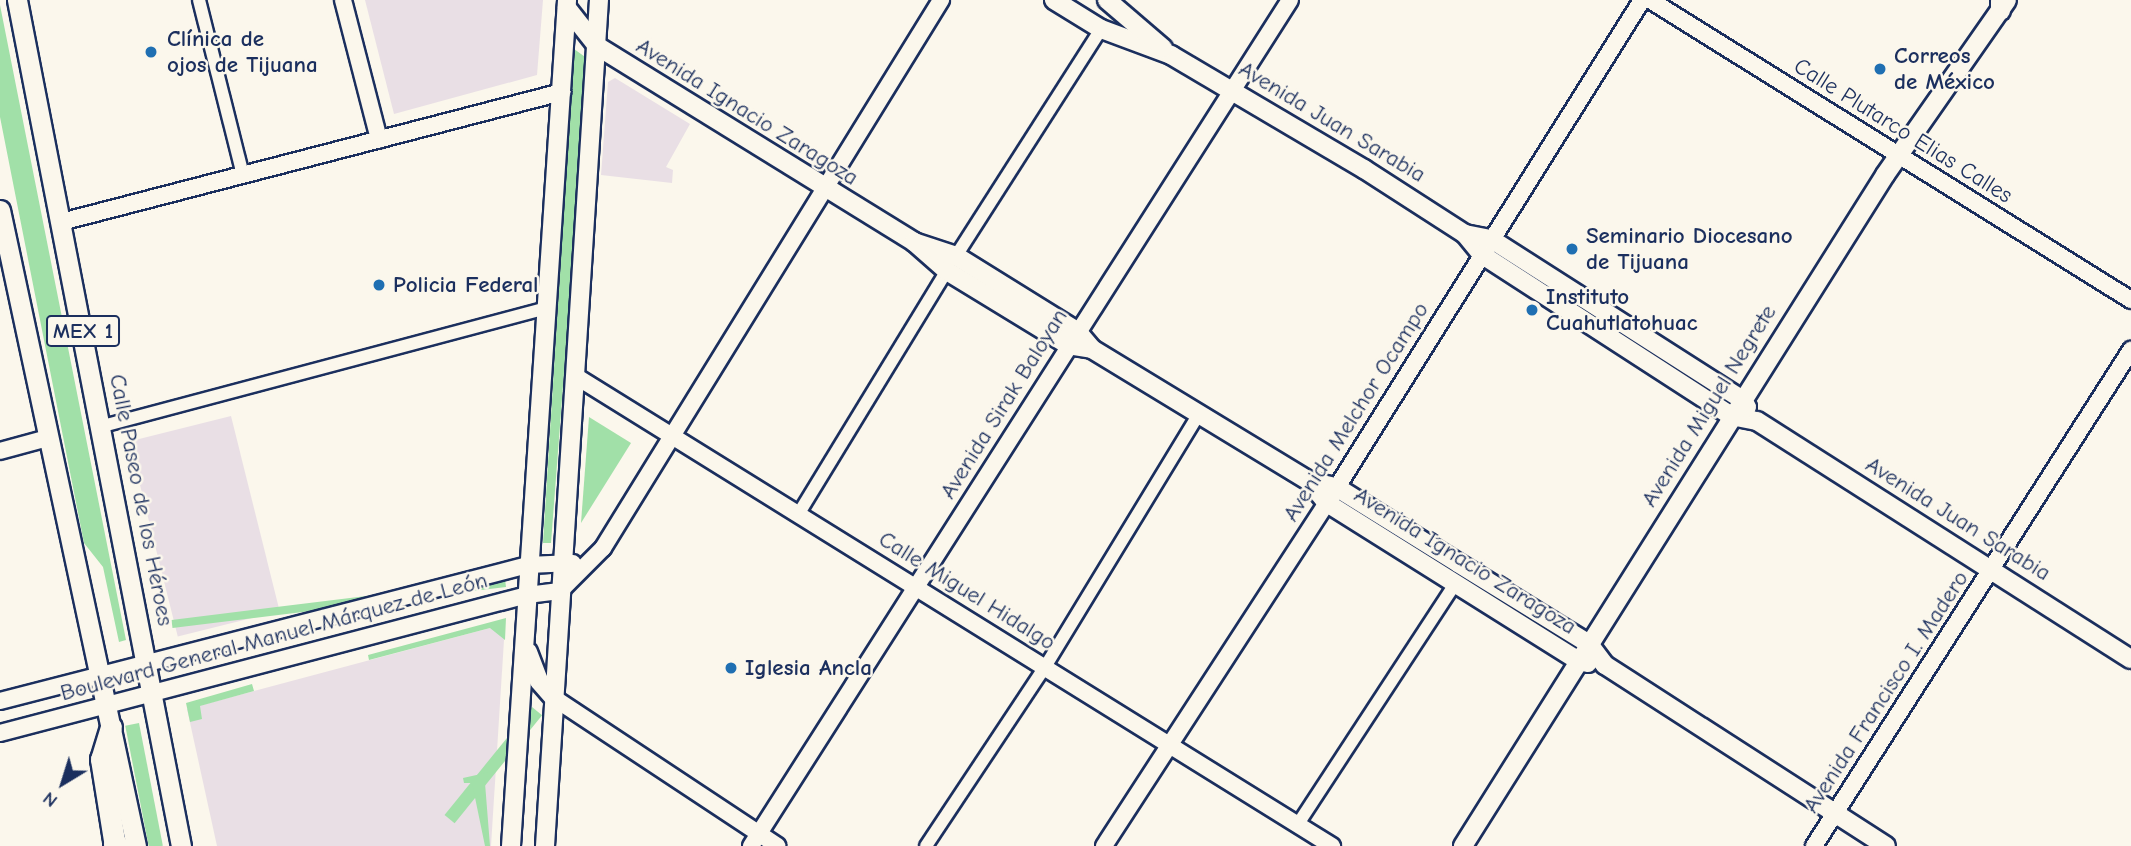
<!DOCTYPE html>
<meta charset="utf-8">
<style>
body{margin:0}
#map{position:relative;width:2131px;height:846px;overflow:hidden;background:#fbf7ec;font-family:"Comic Neue",sans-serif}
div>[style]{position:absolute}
.built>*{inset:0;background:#e9dfe5;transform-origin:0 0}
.green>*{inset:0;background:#a1e0a8;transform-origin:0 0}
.roads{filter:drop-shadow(2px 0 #1b2f5e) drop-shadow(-2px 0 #1b2f5e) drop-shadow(0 2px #1b2f5e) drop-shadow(0 -2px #1b2f5e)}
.minor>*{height:12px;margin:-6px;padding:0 6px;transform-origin:6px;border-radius:6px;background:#fbf7ec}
.tertiary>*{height:16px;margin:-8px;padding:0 8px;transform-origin:8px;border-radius:8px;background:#fbf7ec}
.secondary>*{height:18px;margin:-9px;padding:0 9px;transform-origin:9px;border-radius:9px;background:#fbf7ec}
.primary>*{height:19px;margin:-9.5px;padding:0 9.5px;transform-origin:9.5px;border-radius:9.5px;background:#fbf7ec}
.trunk>*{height:21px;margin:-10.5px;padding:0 10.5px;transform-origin:10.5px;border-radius:10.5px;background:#fbf7ec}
.motorway>*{height:23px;margin:-11.5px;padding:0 11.5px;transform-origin:11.5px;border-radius:11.5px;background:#fbf7ec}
.dots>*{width:19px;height:19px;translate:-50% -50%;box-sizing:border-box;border:4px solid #fbf7ec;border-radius:50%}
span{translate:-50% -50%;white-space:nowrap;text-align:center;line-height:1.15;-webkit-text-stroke:5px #fbf7ec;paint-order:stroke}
.shield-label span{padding:2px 5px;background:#fbf7ec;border:2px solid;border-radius:5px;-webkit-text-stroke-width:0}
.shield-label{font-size:21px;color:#1b2f5e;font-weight:700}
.poi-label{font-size:23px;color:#1b2f5e;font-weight:700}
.left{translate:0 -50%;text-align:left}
.street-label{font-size:23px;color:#1b2f5e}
.north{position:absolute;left:28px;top:748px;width:70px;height:70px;-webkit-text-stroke:5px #fbf7ec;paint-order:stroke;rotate:218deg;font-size:19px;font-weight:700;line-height:28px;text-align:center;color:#1b2f5e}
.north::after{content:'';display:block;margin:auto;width:24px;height:32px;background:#1b2f5e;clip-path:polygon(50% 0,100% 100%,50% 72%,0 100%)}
</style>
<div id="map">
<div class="built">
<div style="clip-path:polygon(365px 0,543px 0,537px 75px,394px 114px)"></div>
<div style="clip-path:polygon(615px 78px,690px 124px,666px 167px,673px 170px,672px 183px,601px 175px,608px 82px)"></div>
<div style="left:231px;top:416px;width:201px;height:105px;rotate:76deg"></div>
<div style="clip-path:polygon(505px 624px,491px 846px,217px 846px,187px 709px)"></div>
</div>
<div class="green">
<div style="clip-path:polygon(0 5px,126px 640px,119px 642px,103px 567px,84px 543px,0 117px)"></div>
<div style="clip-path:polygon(574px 49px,588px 59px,551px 543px,543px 543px)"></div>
<div style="clip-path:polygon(589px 417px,631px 443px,581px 523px)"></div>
<div style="left:505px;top:579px;width:8px;height:336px;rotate:83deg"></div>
<div style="clip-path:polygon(506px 618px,505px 640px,490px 628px,369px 660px,368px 655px)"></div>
<div style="clip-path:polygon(252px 684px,254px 691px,200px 706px,202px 719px,190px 722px,186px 703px)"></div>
<div style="left:532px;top:707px;width:13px;height:139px;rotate:39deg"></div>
<div style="left:139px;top:723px;width:125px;height:14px;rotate:79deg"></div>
<div style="clip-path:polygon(490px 772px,485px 783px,490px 846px,485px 846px,472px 783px,464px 783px,463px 778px)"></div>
</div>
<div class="roads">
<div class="minor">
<div style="left:199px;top:0;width:180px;rotate:75.9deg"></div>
<div style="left:956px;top:256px;width:269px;rotate:-57.4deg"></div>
<div style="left:103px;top:426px;width:460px;rotate:-14.9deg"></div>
<div style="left:799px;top:513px;width:284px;rotate:-58.6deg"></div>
<div style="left:1298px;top:824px;width:287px;rotate:-56.8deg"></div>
<div style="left:926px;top:846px;width:215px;rotate:-56.4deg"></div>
<div style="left:1045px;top:667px;width:296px;rotate:-58.7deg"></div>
</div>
<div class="tertiary">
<div style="left:343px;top:0;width:144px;rotate:75.5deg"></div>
<div style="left:1650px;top:0;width:567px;rotate:31.95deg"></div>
<div style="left:61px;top:222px;width:518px;rotate:-14.55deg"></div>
<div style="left:577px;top:377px;width:889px;rotate:31.85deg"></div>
<div style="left:0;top:451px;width:50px;rotate:-15.2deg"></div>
<div style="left:554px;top:698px;width:268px;rotate:33.5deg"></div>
<div style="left:0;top:701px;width:545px;rotate:-14.44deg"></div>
<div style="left:528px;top:565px;width:45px;rotate:-2.5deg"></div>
<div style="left:0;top:733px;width:545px;rotate:-14.67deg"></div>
<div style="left:527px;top:595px;width:33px;rotate:-7deg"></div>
<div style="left:560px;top:591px;width:61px;rotate:-45deg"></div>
<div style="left:603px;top:548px;width:644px;rotate:-58.33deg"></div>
<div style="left:751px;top:846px;width:1003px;rotate:-57.5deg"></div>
<div style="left:1104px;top:846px;width:409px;rotate:-57deg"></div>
<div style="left:1327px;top:503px;width:593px;rotate:-57.94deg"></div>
<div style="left:1814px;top:846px;width:589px;rotate:-57.42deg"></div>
</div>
<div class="secondary">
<div style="left:1054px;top:0;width:55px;rotate:31.7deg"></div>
<div style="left:1101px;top:29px;width:75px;rotate:20.4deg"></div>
<div style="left:1171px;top:55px;width:224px;rotate:30.6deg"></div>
<div style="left:1364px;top:169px;width:120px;rotate:32.8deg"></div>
<div style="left:1465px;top:234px;width:26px;rotate:51deg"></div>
<div style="left:1481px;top:254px;width:298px;rotate:32.9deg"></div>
<div style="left:1731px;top:416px;width:26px;rotate:11deg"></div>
<div style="left:1757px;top:421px;width:443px;rotate:32.5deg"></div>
<div style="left:1107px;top:0;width:74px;rotate:40.6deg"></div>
<div style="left:567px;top:8px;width:48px;rotate:51.7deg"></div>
<div style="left:597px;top:46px;width:373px;rotate:31.7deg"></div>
<div style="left:914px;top:242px;width:44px;rotate:41.3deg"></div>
<div style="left:947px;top:271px;width:142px;rotate:31.4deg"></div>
<div style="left:1068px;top:345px;width:24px;rotate:9deg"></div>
<div style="left:1465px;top:234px;width:26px;rotate:11deg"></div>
<div style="left:1491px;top:239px;width:297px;rotate:32.6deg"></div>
<div style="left:1741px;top:399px;width:10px;rotate:53deg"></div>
<div style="left:914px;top:242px;width:44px;rotate:18.4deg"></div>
<div style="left:956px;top:256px;width:142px;rotate:31.8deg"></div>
<div style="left:1077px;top:331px;width:23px;rotate:50deg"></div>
<div style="left:1092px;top:349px;width:254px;rotate:31.3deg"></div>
<div style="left:1309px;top:481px;width:28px;rotate:13deg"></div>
<div style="left:1336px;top:487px;width:144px;rotate:31.9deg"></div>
<div style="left:1458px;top:563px;width:154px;rotate:31.7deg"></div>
<div style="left:1589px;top:644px;width:26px;rotate:53deg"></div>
<div style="left:1605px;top:665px;width:334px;rotate:32.8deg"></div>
<div style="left:1309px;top:481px;width:28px;rotate:51deg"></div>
<div style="left:1327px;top:503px;width:297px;rotate:32.1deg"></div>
<div style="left:1579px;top:661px;width:9px;rotate:13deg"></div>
<div style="left:528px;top:652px;width:31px;rotate:69deg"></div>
<div style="left:539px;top:681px;width:23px;rotate:49deg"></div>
<div style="left:511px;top:846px;width:848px;rotate:-86.21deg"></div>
<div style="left:545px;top:846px;width:848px;rotate:-86.35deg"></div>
<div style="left:1463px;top:846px;width:793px;rotate:-57.83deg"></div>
<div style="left:1885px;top:175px;width:213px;rotate:-55.1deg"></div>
</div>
<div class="primary">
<div style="left:17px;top:0;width:862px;rotate:79.03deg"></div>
<div style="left:2000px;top:10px;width:10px;rotate:-90deg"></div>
<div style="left:0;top:210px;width:650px;rotate:77.93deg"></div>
</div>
<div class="trunk">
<div style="left:111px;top:727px;width:34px;rotate:107deg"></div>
<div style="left:101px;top:759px;width:88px;rotate:80.9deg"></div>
</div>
<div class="motorway">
<div style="left:115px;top:844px;width:2px;rotate:63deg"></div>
</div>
</div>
<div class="dots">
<div style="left:151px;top:52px;background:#1f6fb2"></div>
<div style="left:1880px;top:69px;background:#1f6fb2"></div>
<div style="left:1572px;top:249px;background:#1f6fb2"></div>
<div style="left:379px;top:285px;background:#1f6fb2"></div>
<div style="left:1532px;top:310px;background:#1f6fb2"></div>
<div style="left:731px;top:668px;background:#1f6fb2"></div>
</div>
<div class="shield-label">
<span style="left:83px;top:331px">MEX 1</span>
</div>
<div class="poi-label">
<span class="left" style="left:167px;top:52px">Clínica de<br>ojos de Tijuana</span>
<span class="left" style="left:1894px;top:69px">Correos<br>de México</span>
<span class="left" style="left:1586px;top:249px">Seminario Diocesano<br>de Tijuana</span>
<span class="left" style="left:393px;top:285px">Policia Federal</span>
<span class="left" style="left:1546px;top:310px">Instituto<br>Cuahutlatohuac</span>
<span class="left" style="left:745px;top:668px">Iglesia Ancla</span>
</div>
<div class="street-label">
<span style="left:747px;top:112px;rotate:32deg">Avenida Ignacio Zaragoza</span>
<span style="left:1332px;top:122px;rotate:31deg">Avenida Juan Sarabia</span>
<span style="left:1903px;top:131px;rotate:32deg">Calle Plutarco Elias Calles</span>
<span style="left:1004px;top:404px;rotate:-58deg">Avenida Sirak Baloyan</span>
<span style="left:1709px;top:406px;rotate:-58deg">Avenida Miguel Negrete</span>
<span style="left:1356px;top:412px;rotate:-58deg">Avenida Melchor Ocampo</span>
<span style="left:141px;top:500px;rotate:79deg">Calle Paseo de los Héroes</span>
<span style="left:1958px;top:519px;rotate:32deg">Avenida Juan Sarabia</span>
<span style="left:1465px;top:561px;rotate:32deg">Avenida Ignacio Zaragoza</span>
<span style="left:967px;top:591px;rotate:32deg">Calle Miguel Hidalgo</span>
<span style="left:274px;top:637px;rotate:-15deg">Boulevard General Manuel Márquez de León</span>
<span style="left:1886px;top:692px;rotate:-57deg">Avenida Francisco I. Madero</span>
</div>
<div class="north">N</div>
</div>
